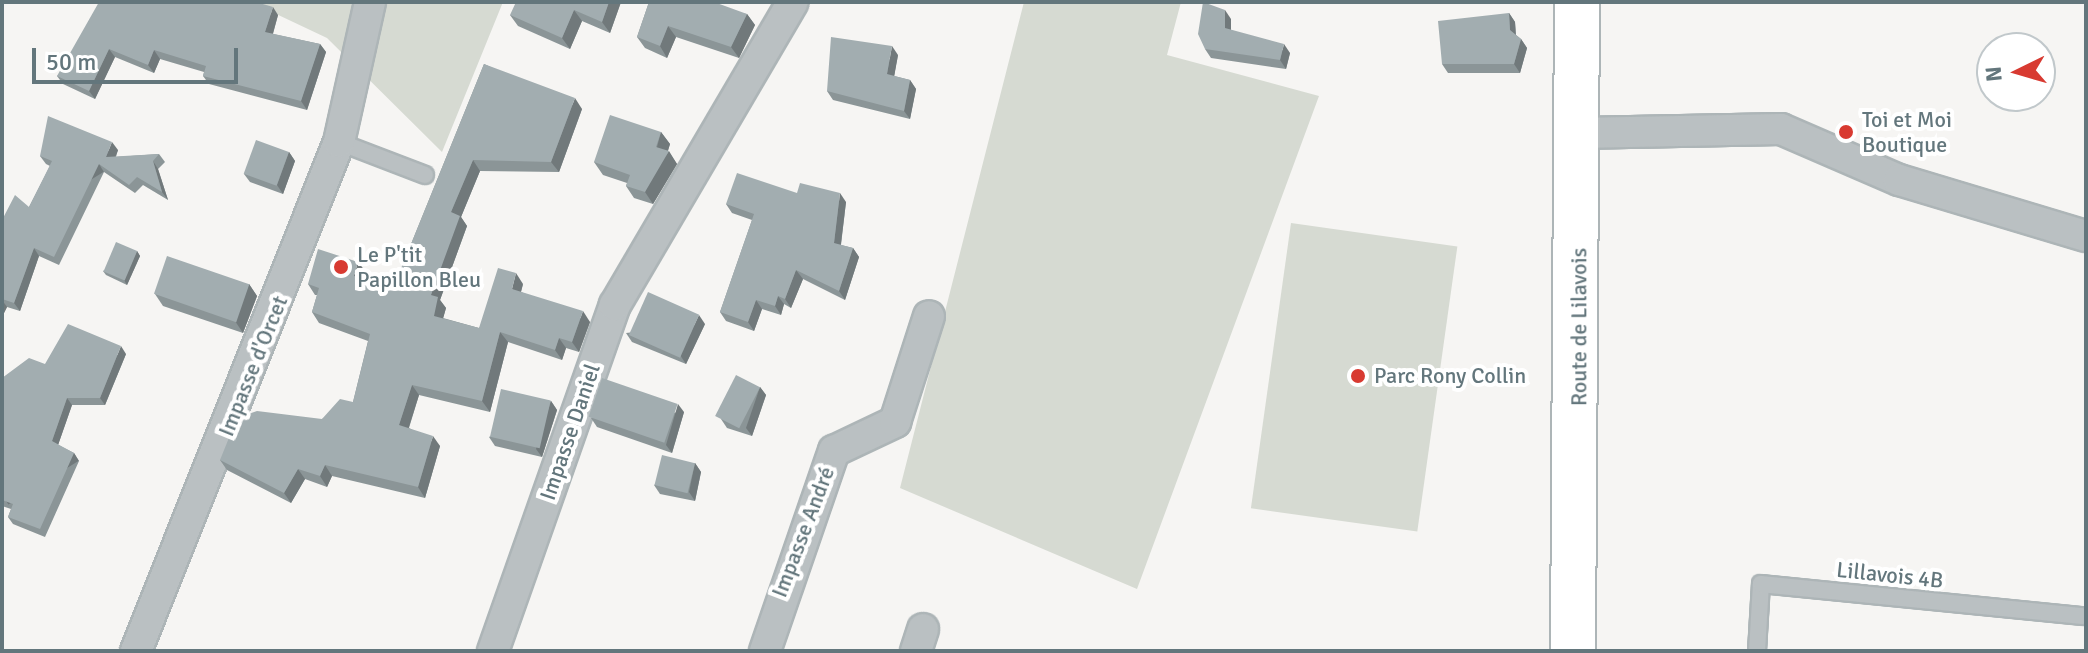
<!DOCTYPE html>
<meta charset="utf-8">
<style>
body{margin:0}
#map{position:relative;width:2088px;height:653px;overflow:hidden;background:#f6f5f3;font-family:Signika,sans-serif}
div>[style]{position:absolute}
.green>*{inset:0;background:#d6dad2;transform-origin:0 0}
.roads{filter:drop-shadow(2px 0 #adb5b7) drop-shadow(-2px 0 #adb5b7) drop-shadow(0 2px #adb5b7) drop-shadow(0 -2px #adb5b7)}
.service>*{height:16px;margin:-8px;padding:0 8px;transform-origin:8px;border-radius:8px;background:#bac0c2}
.minor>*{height:30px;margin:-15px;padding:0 15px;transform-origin:15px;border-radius:15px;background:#bac0c2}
.secondary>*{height:44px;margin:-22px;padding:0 22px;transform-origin:22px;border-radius:22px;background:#fff}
.wall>*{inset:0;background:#8b9597}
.shaded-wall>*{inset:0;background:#71797b;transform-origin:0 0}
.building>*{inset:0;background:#a2adb0;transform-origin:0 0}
.dots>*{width:22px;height:22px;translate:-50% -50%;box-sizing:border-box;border:4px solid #fff;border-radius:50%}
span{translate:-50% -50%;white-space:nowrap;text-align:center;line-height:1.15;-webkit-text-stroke:8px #fff;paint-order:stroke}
.poi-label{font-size:22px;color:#63767c}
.left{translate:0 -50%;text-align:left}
.street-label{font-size:22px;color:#63767c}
.frame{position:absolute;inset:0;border:4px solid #63767c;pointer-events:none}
.north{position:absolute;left:1976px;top:32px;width:80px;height:80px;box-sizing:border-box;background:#fff;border:2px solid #c1c8cb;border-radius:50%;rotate:265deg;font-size:22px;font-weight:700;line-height:32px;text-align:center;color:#63767c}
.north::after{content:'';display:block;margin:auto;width:28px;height:36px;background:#d83a31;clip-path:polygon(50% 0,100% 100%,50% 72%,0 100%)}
.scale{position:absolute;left:32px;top:48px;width:206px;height:36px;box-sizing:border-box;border:4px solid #63767c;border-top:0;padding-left:10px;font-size:24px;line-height:28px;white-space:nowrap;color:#63767c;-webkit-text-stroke:6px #fff;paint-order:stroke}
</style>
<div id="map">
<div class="green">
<div style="clip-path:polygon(251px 2px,503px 2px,442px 152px,327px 38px)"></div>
<div style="clip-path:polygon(1024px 2px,1181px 2px,1167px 55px,1319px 96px,1137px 589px,900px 488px)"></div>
<div style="left:1291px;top:223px;width:168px;height:288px;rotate:8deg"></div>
</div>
<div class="roads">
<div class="service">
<div style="left:339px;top:142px;width:92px;rotate:21deg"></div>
<div style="left:1757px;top:651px;width:67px;rotate:-86.6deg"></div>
<div style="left:1761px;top:584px;width:323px;rotate:5.7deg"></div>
</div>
<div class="minor">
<div style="left:1579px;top:133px;width:202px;rotate:-1.1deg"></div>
<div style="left:1781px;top:129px;width:129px;rotate:23.4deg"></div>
<div style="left:1899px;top:180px;width:195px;rotate:16.7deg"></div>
<div style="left:136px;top:651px;width:548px;rotate:-68.26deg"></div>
<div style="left:339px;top:142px;width:143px;rotate:-77.5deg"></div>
<div style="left:493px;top:651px;width:367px;rotate:-70.6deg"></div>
<div style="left:615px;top:305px;width:351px;rotate:-59.6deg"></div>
<div style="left:765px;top:651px;width:212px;rotate:-71deg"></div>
<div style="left:834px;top:451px;width:68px;rotate:-25.4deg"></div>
<div style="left:895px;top:422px;width:111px;rotate:-72.2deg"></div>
<div style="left:916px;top:651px;width:23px;rotate:-72deg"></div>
</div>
<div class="secondary">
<div style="left:1573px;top:651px;width:649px;rotate:-89.65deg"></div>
</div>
</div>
<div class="wall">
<div style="clip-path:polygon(621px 2px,610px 33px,582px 21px,570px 49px,518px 26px,510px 15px)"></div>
<div style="clip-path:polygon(649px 2px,747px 14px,755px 25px,739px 58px,676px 37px,667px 58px,645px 48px,637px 37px)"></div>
<div style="clip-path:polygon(154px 3px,278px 15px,273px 34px,320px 44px,326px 52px,307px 110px,209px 84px,203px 76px,204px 72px,160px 59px,154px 73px,115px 57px,95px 99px,63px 84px,57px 76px)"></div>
<div style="clip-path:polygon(1509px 13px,1515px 22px,1516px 35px,1521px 39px,1527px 48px,1520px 73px,1448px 73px,1442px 64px)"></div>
<div style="clip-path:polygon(1231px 19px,1231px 30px,1290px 53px,1286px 69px,1211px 58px,1205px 49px)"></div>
<div style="clip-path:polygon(898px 55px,894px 76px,910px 80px,916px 89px,910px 119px,833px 100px,827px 91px)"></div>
<div style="clip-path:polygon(484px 64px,582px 109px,559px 172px,480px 171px,461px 217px,467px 226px,440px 300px,446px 308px,443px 318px,479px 328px,523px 284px,521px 292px,590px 322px,579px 352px,566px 348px,562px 360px,508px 342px,490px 412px,419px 395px,409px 428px,440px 446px,425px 498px,332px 476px,327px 487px,305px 479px,291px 503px,227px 470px,220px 460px,322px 419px,353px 402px,368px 341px,319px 323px,312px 312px,317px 295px,315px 295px,308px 284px,366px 272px,364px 278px,394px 286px)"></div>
<div style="clip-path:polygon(661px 132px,670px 144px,668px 151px,677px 164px,653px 204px,634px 198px,626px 186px,627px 183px,603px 175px,594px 162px)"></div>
<div style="clip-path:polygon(118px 150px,116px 157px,159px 154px,165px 162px,158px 169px,168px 200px,143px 185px,135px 193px,104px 172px,59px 265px,39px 256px,20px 311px,7px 307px,2px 317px,2px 220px,29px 207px,50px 166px,46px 164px,40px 156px)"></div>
<div style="clip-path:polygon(289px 152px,295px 161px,283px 194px,250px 182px,244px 174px)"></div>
<div style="clip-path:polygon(797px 193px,846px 202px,841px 245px,853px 248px,859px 257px,845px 300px,803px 279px,791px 308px,784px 304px,781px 315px,762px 309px,754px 331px,726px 321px,720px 312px,752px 220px,732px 213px,726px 204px)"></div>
<div style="clip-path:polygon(137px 251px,140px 256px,127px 285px,106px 275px,103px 271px)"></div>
<div style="clip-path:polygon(249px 284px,257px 296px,243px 333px,163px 306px,155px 294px)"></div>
<div style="clip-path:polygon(705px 324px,686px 364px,632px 342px,626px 333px)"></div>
<div style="clip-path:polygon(126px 354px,105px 405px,72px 405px,58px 445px,74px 453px,79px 461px,45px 537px,13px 524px,8px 517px,11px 509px,2px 506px,2px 378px,45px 364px)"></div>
<div style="clip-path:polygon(760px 387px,766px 395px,752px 436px,727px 428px,721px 419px)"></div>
<div style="clip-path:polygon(551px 401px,557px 410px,542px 457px,495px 446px,489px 437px)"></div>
<div style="clip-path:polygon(684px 412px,672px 453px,597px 427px,591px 418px)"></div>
<div style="clip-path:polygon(695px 463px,701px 472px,695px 501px,660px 494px,654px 485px)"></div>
</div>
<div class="shaded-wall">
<div style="clip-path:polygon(609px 2px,621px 2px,610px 33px,602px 22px)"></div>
<div style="clip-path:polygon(273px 7px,278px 15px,271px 40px,265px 32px)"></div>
<div style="clip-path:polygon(574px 10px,582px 21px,570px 49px,562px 38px)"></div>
<div style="clip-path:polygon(1225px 10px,1231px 19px,1231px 37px,1225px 28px)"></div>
<div style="clip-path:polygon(1509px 13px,1515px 22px,1516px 39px,1510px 30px)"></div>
<div style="clip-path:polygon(747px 14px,755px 25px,739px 58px,731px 47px)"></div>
<div style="clip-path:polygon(668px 26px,676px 37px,667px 58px,660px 46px)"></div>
<div style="clip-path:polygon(1521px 39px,1527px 48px,1520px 73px,1514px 64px)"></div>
<div style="clip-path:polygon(320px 44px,326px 52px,307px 110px,301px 101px)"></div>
<div style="clip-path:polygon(1284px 44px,1290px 53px,1286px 69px,1280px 60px)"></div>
<div style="clip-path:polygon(892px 46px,898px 55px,893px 83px,887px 74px)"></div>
<div style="clip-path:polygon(109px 49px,115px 57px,95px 99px,89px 91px)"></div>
<div style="clip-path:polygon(154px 50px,160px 59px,154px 73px,148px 65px)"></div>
<div style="clip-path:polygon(910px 80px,916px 89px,910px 119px,904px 111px)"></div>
<div style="clip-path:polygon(575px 98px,582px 109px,559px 172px,551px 162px)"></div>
<div style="clip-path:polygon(661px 132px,670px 144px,666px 156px,669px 151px,677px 164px,653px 204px,645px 192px)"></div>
<div style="clip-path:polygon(112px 142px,118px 150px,112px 165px,106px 157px)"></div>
<div style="clip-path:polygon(289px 152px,295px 161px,283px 194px,277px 185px)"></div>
<div style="clip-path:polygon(473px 160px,480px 171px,461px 217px,467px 226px,440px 300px,446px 308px,441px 326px,434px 316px,431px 295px,451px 212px)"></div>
<div style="clip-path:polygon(153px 161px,158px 169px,168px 200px,162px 192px)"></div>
<div style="left:99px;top:164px;width:9px;height:103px;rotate:58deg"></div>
<div style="clip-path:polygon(840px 193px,846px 202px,840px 251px,834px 243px)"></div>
<div style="clip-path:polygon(34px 248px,39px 256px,20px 311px,14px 303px)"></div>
<div style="clip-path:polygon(853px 248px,859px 257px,845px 300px,839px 291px)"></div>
<div style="clip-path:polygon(137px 251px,140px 256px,127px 285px,124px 280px)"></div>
<div style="clip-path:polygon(358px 262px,366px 272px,361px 286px,354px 276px)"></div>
<div style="clip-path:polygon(796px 270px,803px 279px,791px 308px,785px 299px)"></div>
<div style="clip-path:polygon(516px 273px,523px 284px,519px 299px,512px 289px)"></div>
<div style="clip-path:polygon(249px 284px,257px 296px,243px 333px,235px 321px)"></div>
<div style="clip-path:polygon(778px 296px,784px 304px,781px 315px,775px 306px)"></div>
<div style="clip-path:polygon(2px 300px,7px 307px,2px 317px)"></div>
<div style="clip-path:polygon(756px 300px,762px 309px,754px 331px,748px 322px)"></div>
<div style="clip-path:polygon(583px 311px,590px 322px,579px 352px,572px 342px)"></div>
<div style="clip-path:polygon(699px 315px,705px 324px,686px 364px,680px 355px)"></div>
<div style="clip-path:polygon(500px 332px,508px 342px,490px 412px,482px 401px)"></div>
<div style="clip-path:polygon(559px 338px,566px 348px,562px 360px,555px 350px)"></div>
<div style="clip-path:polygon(121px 346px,126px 354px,105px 405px,100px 398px)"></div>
<div style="clip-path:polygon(412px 385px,419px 395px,406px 436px,399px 425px)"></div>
<div style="clip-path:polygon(760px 387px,766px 395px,752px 436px,746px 428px)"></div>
<div style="clip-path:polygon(67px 398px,72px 405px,57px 448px,52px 441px)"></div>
<div style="clip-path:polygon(551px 401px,557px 410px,542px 457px,536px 449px)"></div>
<div style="clip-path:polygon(678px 404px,684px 412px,672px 453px,666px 445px)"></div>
<div style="clip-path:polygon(433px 436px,440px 446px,425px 498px,418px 487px)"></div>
<div style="left:74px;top:453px;width:9px;height:83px;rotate:58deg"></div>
<div style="clip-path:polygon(695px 463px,701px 472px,695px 501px,689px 492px)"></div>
<div style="clip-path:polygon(325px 465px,332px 476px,327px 487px,320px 476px)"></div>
<div style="clip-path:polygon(298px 469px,305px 479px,291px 503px,284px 493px)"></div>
</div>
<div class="building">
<div style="clip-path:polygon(99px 2px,152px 2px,154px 3px,155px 2px,256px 2px,273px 7px,265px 32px,320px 44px,301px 101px,203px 76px,206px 66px,154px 50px,148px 65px,109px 49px,89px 91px,57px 76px)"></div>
<div style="clip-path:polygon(516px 2px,609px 2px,602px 22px,574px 10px,562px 38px,510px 15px)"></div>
<div style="clip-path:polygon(649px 2px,714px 2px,747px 14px,731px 47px,668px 26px,660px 46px,637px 37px)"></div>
<div style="clip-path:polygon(1203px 2px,1225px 10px,1225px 28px,1284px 44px,1280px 60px,1205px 49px,1198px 34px)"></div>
<div style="clip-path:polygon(1509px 13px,1510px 30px,1521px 39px,1514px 64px,1442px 64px,1438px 21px)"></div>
<div style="clip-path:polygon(831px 37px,892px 46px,887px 74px,910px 80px,904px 111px,827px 91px)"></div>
<div style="clip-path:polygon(484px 64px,575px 98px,551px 162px,473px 160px,451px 212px,460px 216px,431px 295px,438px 297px,434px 316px,479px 328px,498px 268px,516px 273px,512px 289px,583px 311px,572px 342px,559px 338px,555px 350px,500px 332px,482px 401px,412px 385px,399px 425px,433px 436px,418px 487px,325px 465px,320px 476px,298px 469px,284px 493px,220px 460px,237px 418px,257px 411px,322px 419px,340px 399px,353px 402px,370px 334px,312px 312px,319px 288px,308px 284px,318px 249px,358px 262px,354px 276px,394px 286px)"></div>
<div style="clip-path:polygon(610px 115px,661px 132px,656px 147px,669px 151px,645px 192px,626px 186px,630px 175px,594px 162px)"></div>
<div style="clip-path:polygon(48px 116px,112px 142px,106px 157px,159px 154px,153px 161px,162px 192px,137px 177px,129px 185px,99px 164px,54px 257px,34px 248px,14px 303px,2px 299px,2px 220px,15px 195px,29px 207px,52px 161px,40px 156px)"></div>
<div style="left:256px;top:140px;width:35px;height:36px;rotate:20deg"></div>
<div style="clip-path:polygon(737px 173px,797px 193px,800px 183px,840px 193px,834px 243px,853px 248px,839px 291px,796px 270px,785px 299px,778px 296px,775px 306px,756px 300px,748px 322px,720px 312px,754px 214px,726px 204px)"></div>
<div style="left:116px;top:242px;width:23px;height:32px;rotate:23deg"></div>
<div style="left:167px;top:256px;width:87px;height:40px;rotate:19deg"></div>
<div style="left:648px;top:292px;width:56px;height:47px;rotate:24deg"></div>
<div style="clip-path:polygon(68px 324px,121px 346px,100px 398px,67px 398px,52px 441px,74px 453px,40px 529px,8px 517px,13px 504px,2px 500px,2px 378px,29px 358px,45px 364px)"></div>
<div style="left:736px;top:375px;width:27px;height:46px;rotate:27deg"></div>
<div style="left:602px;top:378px;width:80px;height:41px;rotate:19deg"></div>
<div style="left:501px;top:389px;width:51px;height:49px;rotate:13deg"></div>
<div style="left:662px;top:455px;width:34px;height:31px;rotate:14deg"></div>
</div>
<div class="dots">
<div style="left:1846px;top:132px;background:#d83a31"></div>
<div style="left:341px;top:267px;background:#d83a31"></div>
<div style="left:1358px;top:376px;background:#d83a31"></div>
</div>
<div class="poi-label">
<span class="left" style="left:1862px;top:132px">Toi et Moi<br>Boutique</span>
<span class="left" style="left:357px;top:267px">Le P'tit<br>Papillon Bleu</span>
<span class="left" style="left:1374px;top:376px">Parc Rony Collin</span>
</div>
<div class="street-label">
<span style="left:1579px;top:327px;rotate:-90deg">Route de Lilavois</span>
<span style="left:253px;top:366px;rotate:-68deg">Impasse d'Orcet</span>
<span style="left:570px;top:432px;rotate:-71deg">Impasse Daniel</span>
<span style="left:803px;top:532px;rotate:-69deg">Impasse André</span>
<span style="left:1890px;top:575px;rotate:6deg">Lillavois 4B</span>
</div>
<div class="frame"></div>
<div class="north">N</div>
<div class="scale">50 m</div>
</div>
